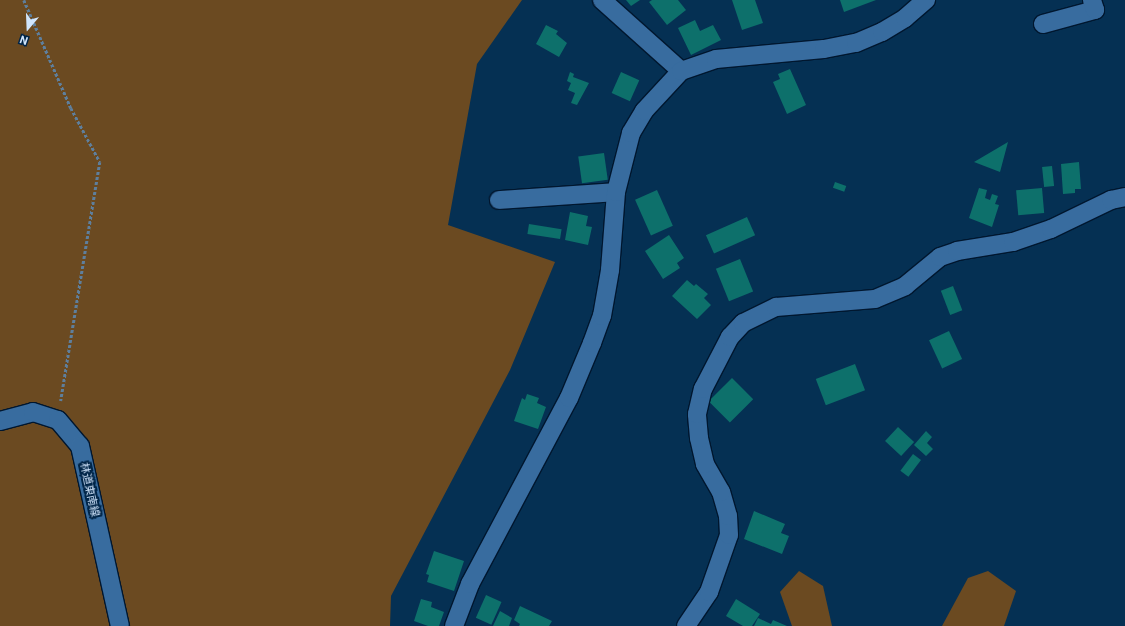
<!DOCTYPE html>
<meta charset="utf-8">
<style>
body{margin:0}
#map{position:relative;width:1125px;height:626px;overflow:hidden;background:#053053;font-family:Roboto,"Noto Sans JP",sans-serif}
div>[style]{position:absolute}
.green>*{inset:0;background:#6b4a21}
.building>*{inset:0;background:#0d706b;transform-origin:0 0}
.path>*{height:2.5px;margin-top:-1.25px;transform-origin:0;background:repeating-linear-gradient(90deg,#5e7f9d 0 3px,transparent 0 5px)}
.roads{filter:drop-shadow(1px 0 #00172f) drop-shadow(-1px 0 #00172f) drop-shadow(0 1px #00172f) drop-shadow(0 -1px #00172f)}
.minor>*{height:18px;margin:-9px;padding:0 9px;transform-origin:9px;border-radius:9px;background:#386c9f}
span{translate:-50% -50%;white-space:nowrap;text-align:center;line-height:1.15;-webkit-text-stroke:4px #002548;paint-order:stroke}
.street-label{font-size:11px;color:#d0e5fc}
.north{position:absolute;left:8px;top:8px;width:40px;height:40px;-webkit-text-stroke:3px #002548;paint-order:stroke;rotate:199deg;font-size:11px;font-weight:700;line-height:16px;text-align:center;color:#d0e5fc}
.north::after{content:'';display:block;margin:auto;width:14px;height:18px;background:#d0e5fc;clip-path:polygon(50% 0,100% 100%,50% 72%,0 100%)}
</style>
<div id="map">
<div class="green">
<div style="clip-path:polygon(0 0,522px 0,477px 64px,448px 225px,555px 262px,510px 370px,391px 596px,390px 626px,0 626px)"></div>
<div style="clip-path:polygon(799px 571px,823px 586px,832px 626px,792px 626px,780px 592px)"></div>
<div style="clip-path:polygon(988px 571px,1016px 591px,1004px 626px,942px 626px,968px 578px)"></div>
</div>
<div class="building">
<div style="clip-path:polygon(626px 0,640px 0,631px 6px)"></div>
<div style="clip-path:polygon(652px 0,678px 0,686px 10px,667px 25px,649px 2px)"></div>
<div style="clip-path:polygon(732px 0,755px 0,763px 23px,742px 30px)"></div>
<div style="clip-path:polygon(840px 0,876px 0,844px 12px)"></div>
<div style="clip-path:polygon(695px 20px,700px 31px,713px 25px,721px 40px,691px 55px,678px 28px)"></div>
<div style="clip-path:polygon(546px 25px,558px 31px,556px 34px,567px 43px,559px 57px,536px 44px)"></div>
<div style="clip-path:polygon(790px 69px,806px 105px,787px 114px,773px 82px,780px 79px,778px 74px)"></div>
<div style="clip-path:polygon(570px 72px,574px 74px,573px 77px,589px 83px,577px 105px,571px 103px,575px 93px,568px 90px,571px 83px,567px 81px)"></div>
<div style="left:621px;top:72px;width:20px;height:23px;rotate:24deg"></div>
<div style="clip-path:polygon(1008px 142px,1000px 172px,974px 162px)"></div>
<div style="left:604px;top:153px;width:27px;height:26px;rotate:82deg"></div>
<div style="clip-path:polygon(1079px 162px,1081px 189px,1075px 189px,1075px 193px,1063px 194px,1061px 164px)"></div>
<div style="left:1052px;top:166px;width:20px;height:10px;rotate:84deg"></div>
<div style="left:835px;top:182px;width:12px;height:6px;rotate:20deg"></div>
<div style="clip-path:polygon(979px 188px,987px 190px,985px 198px,990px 200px,992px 194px,998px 196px,995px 204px,999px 205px,992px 227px,969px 218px)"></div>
<div style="left:1042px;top:188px;width:25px;height:26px;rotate:85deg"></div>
<div style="left:657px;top:190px;width:39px;height:24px;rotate:66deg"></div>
<div style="clip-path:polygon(570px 212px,588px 216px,586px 226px,592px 227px,588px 245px,565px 240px)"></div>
<div style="left:747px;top:217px;width:20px;height:45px;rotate:66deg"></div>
<div style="left:529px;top:224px;width:33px;height:10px;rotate:9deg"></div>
<div style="clip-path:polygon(669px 235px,684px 258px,677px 263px,680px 268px,663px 279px,645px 251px)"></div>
<div style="left:740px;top:259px;width:35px;height:26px;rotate:68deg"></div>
<div style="clip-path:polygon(687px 280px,694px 286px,696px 284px,708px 294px,704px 298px,711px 305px,697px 319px,672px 296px)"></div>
<div style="left:953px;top:286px;width:26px;height:13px;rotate:69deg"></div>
<div style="left:949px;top:331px;width:31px;height:22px;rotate:65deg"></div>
<div style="left:855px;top:364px;width:28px;height:42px;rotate:69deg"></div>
<div style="left:732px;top:378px;width:30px;height:33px;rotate:45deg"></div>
<div style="clip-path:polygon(527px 394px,539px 398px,537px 403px,546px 407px,538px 429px,514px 421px,522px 398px,525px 400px)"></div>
<div style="left:898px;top:427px;width:22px;height:19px;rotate:43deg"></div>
<div style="clip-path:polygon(926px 431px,932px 437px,927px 443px,933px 449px,926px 456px,914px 445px)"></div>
<div style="left:913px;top:454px;width:10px;height:21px;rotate:37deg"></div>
<div style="clip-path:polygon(754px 511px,785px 524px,781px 533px,789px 536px,782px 554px,744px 539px)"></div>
<div style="clip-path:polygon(434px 551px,464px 561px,454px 591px,427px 582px,429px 575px,426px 574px)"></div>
<div style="left:486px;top:595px;width:17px;height:25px;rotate:24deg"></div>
<div style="clip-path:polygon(421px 599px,432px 602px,431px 607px,444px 612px,439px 626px,428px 626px,414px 621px)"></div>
<div style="clip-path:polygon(736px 599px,760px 614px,752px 626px,743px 626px,726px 616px)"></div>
<div style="clip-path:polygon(520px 606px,552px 621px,549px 626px,519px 626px,520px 624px,514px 620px)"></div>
<div style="clip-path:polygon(500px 611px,512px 618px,509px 626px,493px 626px)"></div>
<div style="clip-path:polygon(758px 618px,771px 624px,773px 620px,787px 626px,754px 626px)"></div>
</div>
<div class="path">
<div style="left:24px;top:0;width:118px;rotate:66.5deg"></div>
<div style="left:71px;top:108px;width:61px;rotate:61.8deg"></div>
<div style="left:100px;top:162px;width:242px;rotate:99.3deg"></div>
</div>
<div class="roads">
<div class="minor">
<div style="left:602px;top:0;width:106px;rotate:41.9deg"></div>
<div style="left:1043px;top:24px;width:54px;rotate:-15.1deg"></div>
<div style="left:1095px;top:10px;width:10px;rotate:-107deg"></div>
<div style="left:499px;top:200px;width:117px;rotate:-3.9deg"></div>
<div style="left:0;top:421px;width:34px;rotate:-15deg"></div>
<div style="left:33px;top:412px;width:26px;rotate:18deg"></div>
<div style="left:58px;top:420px;width:34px;rotate:50deg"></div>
<div style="left:80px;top:446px;width:184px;rotate:77.5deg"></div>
<div style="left:454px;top:626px;width:45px;rotate:-69.1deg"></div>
<div style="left:470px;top:584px;width:211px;rotate:-62deg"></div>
<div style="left:569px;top:398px;width:60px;rotate:-67.3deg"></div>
<div style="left:592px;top:343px;width:29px;rotate:-70deg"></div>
<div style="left:602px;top:316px;width:47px;rotate:-80.1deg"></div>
<div style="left:610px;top:270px;width:78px;rotate:-85.6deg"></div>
<div style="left:616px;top:192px;width:61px;rotate:-75.7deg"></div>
<div style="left:631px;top:133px;width:26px;rotate:-59deg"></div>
<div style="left:644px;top:111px;width:54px;rotate:-47.2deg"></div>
<div style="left:681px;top:71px;width:37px;rotate:-19deg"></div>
<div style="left:716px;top:59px;width:108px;rotate:-5.3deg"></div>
<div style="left:824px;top:49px;width:33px;rotate:-11deg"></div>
<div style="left:856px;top:43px;width:28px;rotate:-23deg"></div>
<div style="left:882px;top:32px;width:27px;rotate:-31deg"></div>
<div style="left:905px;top:18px;width:28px;rotate:-41deg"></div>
<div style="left:686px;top:626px;width:41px;rotate:-55.9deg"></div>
<div style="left:709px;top:592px;width:60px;rotate:-70.7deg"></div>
<div style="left:729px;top:535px;width:19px;rotate:-93deg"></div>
<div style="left:728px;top:516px;width:25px;rotate:-106deg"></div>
<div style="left:721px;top:492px;width:32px;rotate:-120deg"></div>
<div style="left:705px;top:464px;width:27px;rotate:-103deg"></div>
<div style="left:699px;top:438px;width:24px;rotate:-95deg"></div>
<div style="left:697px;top:414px;width:26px;rotate:-77deg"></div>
<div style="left:703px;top:389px;width:59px;rotate:-62.6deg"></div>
<div style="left:730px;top:337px;width:19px;rotate:-47deg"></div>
<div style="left:743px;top:323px;width:37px;rotate:-26deg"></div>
<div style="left:776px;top:307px;width:99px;rotate:-4.6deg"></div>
<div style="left:875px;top:299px;width:33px;rotate:-23deg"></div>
<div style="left:905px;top:286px;width:45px;rotate:-39.6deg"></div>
<div style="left:940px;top:257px;width:18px;rotate:-19deg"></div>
<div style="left:957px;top:251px;width:57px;rotate:-9.1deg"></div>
<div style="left:1013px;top:242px;width:40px;rotate:-18.9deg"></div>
<div style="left:1051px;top:229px;width:67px;rotate:-25.8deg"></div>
<div style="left:1111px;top:200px;width:14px;rotate:-12deg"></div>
</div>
</div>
<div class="street-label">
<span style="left:89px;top:490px;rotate:78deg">林道東南線</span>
</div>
<div class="north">N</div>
</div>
